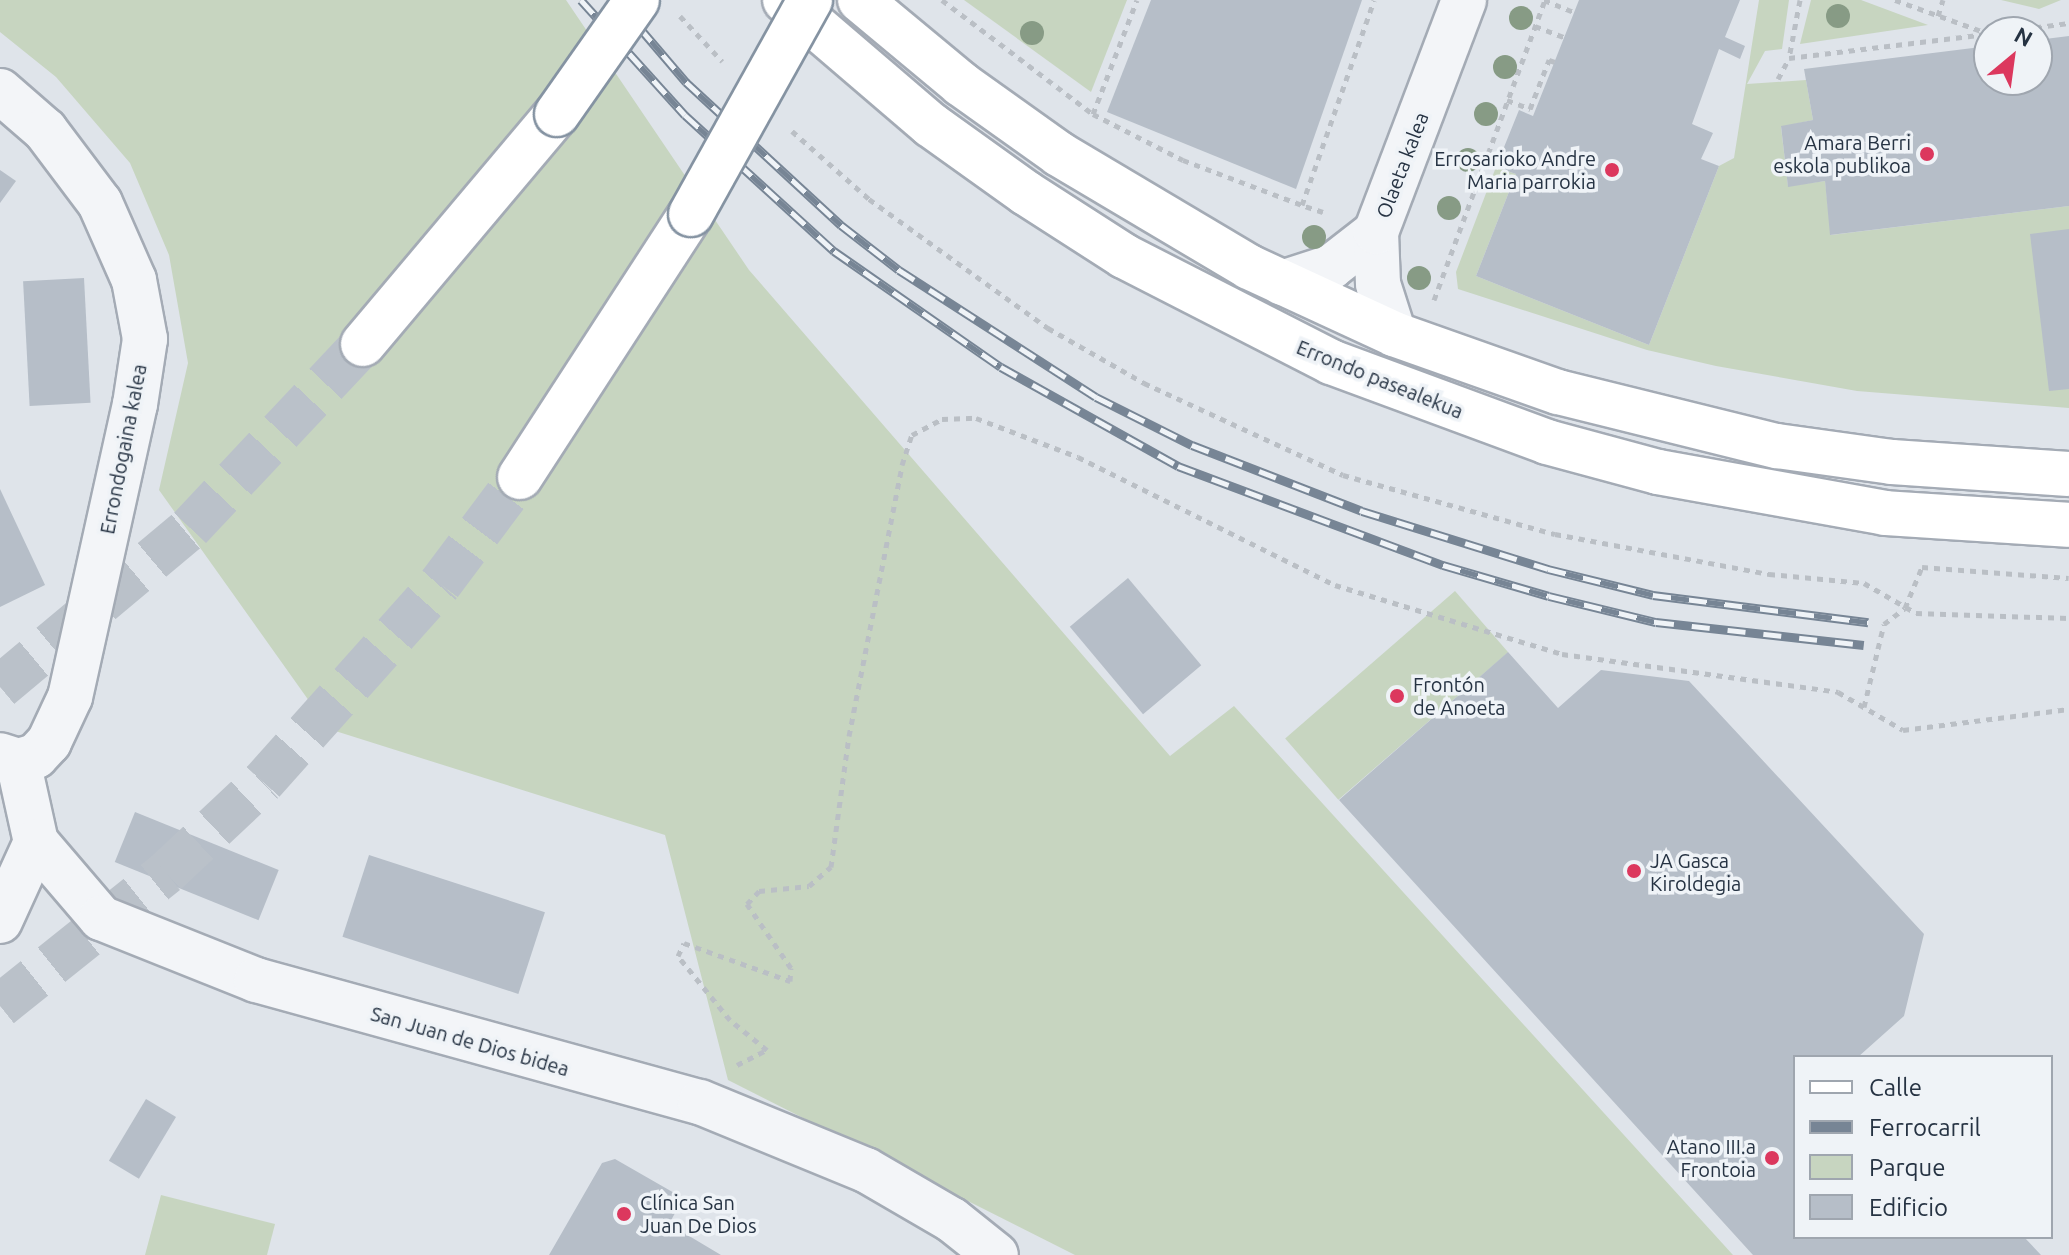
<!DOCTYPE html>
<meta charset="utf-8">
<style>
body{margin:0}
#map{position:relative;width:2069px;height:1255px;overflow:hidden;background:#dfe4ea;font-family:Ubuntu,sans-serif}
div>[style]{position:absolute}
.green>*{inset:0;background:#c7d5c0;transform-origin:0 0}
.building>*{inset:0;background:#b6bec8;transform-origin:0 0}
.highway-tunnel>*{height:44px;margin-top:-22px;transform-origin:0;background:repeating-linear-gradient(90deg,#bac1c9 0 44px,transparent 0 66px)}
.path>*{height:5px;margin-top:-2.5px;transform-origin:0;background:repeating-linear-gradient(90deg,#babfc5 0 6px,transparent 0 12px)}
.roads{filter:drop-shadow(2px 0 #a4abb5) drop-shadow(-2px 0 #a4abb5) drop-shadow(0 2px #a4abb5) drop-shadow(0 -2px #a4abb5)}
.minor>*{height:44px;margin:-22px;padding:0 22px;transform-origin:22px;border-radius:22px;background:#f3f5f8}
.major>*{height:44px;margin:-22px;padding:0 22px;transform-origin:22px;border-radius:22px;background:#fff}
.highway>*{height:44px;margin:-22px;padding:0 22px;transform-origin:22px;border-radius:22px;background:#fff}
.rail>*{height:9px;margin-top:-4.5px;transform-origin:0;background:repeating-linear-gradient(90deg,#eff3f7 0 18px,#778595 0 36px);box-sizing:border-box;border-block:2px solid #778595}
.bridges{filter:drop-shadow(2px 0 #8593a2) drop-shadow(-2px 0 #8593a2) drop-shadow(0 2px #8593a2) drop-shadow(0 -2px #8593a2)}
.highway-bridge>*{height:44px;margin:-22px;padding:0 22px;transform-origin:22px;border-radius:22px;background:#fff}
.trees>*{width:24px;height:24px;margin:-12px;border-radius:50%;background:#879b85}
.dots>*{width:22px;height:22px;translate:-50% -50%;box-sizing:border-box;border:4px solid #eff3f7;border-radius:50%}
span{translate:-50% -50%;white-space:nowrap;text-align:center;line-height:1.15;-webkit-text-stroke:7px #eff3f7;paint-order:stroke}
.poi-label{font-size:20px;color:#263343}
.right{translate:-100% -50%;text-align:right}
.left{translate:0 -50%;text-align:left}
.street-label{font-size:20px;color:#263343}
.legend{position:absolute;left:1793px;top:1055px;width:260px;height:184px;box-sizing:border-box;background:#eff3f7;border:2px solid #9fa6af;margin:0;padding:10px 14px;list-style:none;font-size:24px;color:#263343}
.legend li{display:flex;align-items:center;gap:16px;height:40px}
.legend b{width:40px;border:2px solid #9fa6af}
.north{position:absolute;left:1973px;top:16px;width:80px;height:80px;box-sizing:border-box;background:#eff3f7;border:2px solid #9fa6af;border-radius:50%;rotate:29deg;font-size:22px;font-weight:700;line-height:32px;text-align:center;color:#263343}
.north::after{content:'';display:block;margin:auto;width:28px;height:36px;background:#dc385e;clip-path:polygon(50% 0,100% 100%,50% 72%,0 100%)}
</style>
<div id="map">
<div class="green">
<div style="clip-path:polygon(0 0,566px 0,749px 270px,1170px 756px,1234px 706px,1733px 1255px,1075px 1255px,728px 1080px,665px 835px,329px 729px,159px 490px,188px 363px,169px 255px,130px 163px,56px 77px,0 32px)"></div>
<div style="clip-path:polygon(964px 0,1127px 0,1091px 92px)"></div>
<div style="clip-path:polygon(1759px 0,1789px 0,1782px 49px,1765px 51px,1747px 84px,1806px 80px,1813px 120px,1781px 127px,1788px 186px,1825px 181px,1831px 235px,2069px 206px,2069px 408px,1857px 391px,1716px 366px,1647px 350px,1458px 289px,1456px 272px,1496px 167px,1516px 174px,1476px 276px,1649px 345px,1719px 166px,1734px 158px)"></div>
<div style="clip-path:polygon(1811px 0,1861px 0,1928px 25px,1800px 44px)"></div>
<div style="clip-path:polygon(2001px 0,2061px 0,2039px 9px)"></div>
<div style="left:1455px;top:591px;width:81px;height:225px;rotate:49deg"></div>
<div style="clip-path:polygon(161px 1195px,275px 1224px,267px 1255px,145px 1255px)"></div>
</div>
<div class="building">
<div style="clip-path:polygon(1151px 0,1362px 0,1296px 189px,1107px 112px)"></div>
<div style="clip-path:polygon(1579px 0,1740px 0,1725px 37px,1745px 46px,1740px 59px,1719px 49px,1692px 124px,1713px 133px,1701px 159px,1719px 166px,1649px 345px,1476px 276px,1516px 174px,1496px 167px,1519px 110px,1533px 116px)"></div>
<div style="clip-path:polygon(2069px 36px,2069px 206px,1830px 235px,1825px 181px,1788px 187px,1781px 126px,1813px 120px,1804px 69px,1989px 46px,1989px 80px,2037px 80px,2037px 40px)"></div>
<div style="clip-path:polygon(0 170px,16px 181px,0 203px)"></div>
<div style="clip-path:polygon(2069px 229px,2069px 389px,2049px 391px,2030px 234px)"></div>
<div style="left:84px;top:278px;width:125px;height:61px;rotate:87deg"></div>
<div style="clip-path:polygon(0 489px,45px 585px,0 607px)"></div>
<div style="left:1128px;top:578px;width:114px;height:76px;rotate:50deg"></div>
<div style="clip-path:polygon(1508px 652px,1558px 708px,1601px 670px,1689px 681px,1924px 934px,1904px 1016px,1858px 1057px,1795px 1057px,1795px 1237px,2024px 1237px,2041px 1255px,1753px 1255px,1339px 800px)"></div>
<div style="left:135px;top:812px;width:155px;height:54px;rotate:22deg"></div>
<div style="left:369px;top:855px;width:185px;height:86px;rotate:18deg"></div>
<div style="left:146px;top:1099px;width:35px;height:72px;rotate:31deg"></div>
<div style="clip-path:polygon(615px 1159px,676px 1194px,680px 1204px,669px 1224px,721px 1255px,549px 1255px,602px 1163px)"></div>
</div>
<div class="highway-tunnel">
<div style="left:0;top:687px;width:248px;rotate:-39.9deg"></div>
<div style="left:190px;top:528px;width:253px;rotate:-46.8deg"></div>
<div style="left:0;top:1006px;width:213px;rotate:-38.7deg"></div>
<div style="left:166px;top:873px;width:133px;rotate:-43.2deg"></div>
<div style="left:263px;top:782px;width:266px;rotate:-48.2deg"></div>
<div style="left:440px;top:584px;width:134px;rotate:-53.2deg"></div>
</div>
<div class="path">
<div style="left:942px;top:0;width:189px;rotate:37.1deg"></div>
<div style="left:1093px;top:114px;width:101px;rotate:27.1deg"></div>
<div style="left:1183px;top:160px;width:127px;rotate:20.7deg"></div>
<div style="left:1544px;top:0;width:32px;rotate:22deg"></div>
<div style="left:1800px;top:0;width:59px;rotate:100.7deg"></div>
<div style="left:1789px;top:58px;width:199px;rotate:-6.9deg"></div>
<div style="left:1895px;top:0;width:95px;rotate:19.8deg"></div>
<div style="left:680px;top:16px;width:62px;rotate:47deg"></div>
<div style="left:1938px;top:16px;width:17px;rotate:-73deg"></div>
<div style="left:1535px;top:26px;width:31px;rotate:21deg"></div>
<div style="left:2000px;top:32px;width:70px;rotate:-7.4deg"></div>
<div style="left:1778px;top:79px;width:24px;rotate:-62deg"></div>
<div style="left:1507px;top:100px;width:25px;rotate:21deg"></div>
<div style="left:1530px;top:109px;width:53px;rotate:-68.8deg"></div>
<div style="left:1549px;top:60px;width:6px;rotate:18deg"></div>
<div style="left:1093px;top:114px;width:122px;rotate:-68.9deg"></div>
<div style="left:792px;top:131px;width:103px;rotate:41.4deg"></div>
<div style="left:869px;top:199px;width:221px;rotate:35.8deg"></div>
<div style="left:1048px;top:328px;width:111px;rotate:29.8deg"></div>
<div style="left:1144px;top:383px;width:219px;rotate:24.8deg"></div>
<div style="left:1343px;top:475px;width:220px;rotate:15.6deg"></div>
<div style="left:1555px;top:534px;width:218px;rotate:10.6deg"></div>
<div style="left:1769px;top:574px;width:95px;rotate:5.4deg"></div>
<div style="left:1864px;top:583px;width:60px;rotate:30deg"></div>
<div style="left:1916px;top:613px;width:153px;rotate:1.9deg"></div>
<div style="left:1323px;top:212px;width:22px;rotate:-162deg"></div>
<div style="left:1302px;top:205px;width:217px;rotate:-70.6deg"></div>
<div style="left:1434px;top:300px;width:320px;rotate:-69.7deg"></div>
<div style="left:1864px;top:707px;width:85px;rotate:-76.5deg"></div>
<div style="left:1884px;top:624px;width:26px;rotate:-37deg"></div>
<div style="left:1905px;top:608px;width:44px;rotate:-67.5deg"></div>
<div style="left:1922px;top:567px;width:147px;rotate:4.3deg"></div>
<div style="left:737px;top:1065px;width:34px;rotate:-27deg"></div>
<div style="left:767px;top:1050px;width:48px;rotate:-141deg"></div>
<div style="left:730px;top:1020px;width:82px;rotate:-129.1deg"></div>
<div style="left:678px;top:956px;width:14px;rotate:-65deg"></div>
<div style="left:684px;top:943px;width:113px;rotate:19.7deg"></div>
<div style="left:790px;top:981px;width:13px;rotate:-86deg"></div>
<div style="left:791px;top:968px;width:78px;rotate:-124.5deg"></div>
<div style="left:747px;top:904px;width:18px;rotate:-47deg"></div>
<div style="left:759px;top:891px;width:50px;rotate:-5.7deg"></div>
<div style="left:809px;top:886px;width:29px;rotate:-41deg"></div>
<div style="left:831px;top:867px;width:132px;rotate:-82.2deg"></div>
<div style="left:849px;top:736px;width:276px;rotate:-78.9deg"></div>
<div style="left:902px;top:465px;width:32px;rotate:-72deg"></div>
<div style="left:912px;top:435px;width:34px;rotate:-28deg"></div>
<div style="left:942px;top:419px;width:34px;rotate:-2deg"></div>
<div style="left:976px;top:418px;width:109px;rotate:20.9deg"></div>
<div style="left:1078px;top:457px;width:287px;rotate:26.5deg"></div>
<div style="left:1335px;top:585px;width:237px;rotate:16.9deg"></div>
<div style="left:1562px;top:654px;width:279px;rotate:7.8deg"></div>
<div style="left:1838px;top:692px;width:75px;rotate:30.3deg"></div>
<div style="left:1903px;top:730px;width:167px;rotate:-7.2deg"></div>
</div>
<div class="roads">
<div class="minor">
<div style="left:0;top:91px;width:60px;rotate:40.9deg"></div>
<div style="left:45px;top:130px;width:91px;rotate:53deg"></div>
<div style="left:100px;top:203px;width:84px;rotate:66.2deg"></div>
<div style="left:134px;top:280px;width:60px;rotate:79.4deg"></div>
<div style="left:145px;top:339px;width:66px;rotate:98.7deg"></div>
<div style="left:135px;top:404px;width:300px;rotate:102.5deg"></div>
<div style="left:70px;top:697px;width:50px;rotate:115deg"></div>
<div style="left:49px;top:742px;width:19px;rotate:133deg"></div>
<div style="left:36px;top:756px;width:19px;rotate:164deg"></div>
<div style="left:18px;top:761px;width:19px;rotate:-162deg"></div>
<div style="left:1282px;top:283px;width:52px;rotate:-18.1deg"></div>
<div style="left:1331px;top:267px;width:57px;rotate:-37.9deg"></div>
<div style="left:1394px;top:334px;width:52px;rotate:-107.7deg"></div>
<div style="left:1378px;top:284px;width:52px;rotate:-92.2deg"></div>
<div style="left:1376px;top:232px;width:248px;rotate:-69.2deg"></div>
<div style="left:18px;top:761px;width:83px;rotate:77.5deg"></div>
<div style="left:36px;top:842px;width:100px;rotate:49.5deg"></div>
<div style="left:101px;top:918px;width:167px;rotate:21.8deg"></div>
<div style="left:256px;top:980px;width:460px;rotate:15.4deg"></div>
<div style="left:700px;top:1102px;width:179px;rotate:22.3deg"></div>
<div style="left:866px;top:1170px;width:99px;rotate:30.2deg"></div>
<div style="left:952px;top:1220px;width:56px;rotate:38.5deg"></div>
<div style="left:0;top:921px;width:87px;rotate:-65.5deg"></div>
</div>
<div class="major">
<div style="left:785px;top:0;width:192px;rotate:40.6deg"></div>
<div style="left:931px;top:125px;width:117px;rotate:35.6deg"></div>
<div style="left:1026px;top:193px;width:117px;rotate:32.7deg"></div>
<div style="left:1124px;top:256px;width:233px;rotate:27.1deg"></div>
<div style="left:1331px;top:362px;width:230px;rotate:20.3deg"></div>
<div style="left:1547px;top:442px;width:115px;rotate:15.1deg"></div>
<div style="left:1658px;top:472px;width:231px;rotate:10.2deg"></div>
<div style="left:1885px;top:513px;width:184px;rotate:3.7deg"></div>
<div style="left:860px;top:0;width:131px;rotate:39.7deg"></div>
<div style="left:961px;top:84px;width:120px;rotate:35.5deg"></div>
<div style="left:1059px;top:154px;width:221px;rotate:30.7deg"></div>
<div style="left:1249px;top:267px;width:160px;rotate:24.8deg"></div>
<div style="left:1394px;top:334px;width:174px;rotate:19.5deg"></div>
<div style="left:1558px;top:392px;width:226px;rotate:13.9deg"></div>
<div style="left:1777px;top:446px;width:116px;rotate:7.9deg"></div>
<div style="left:1892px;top:462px;width:177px;rotate:3.9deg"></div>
</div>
<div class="highway">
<div style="left:363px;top:344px;width:301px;rotate:-49.9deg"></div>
<div style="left:520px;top:477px;width:314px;rotate:-57deg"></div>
</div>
</div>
<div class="rail">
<div style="left:581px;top:0;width:155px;rotate:47.9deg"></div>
<div style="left:685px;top:115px;width:202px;rotate:42.4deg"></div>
<div style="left:834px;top:251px;width:203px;rotate:34.8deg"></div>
<div style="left:1001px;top:367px;width:203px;rotate:29.2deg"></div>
<div style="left:1178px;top:466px;width:283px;rotate:20.5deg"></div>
<div style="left:1443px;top:565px;width:110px;rotate:16.3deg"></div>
<div style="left:1549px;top:596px;width:110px;rotate:13.7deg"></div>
<div style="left:1656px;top:622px;width:209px;rotate:6.3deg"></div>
<div style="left:616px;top:0;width:108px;rotate:49.5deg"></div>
<div style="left:686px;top:82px;width:211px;rotate:42.7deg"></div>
<div style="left:841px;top:225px;width:73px;rotate:37.8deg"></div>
<div style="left:899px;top:270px;width:234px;rotate:32.8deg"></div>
<div style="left:1096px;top:397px;width:107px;rotate:26.6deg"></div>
<div style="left:1192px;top:445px;width:182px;rotate:21.2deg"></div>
<div style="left:1362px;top:511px;width:195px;rotate:17.3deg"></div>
<div style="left:1548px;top:569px;width:108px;rotate:13.9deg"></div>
<div style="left:1653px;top:595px;width:217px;rotate:7.2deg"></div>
</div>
<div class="bridges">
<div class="highway-bridge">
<div style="left:557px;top:114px;width:139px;rotate:-54.9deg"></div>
<div style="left:691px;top:214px;width:245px;rotate:-60.9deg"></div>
</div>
</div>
<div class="trees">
<div style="left:1838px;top:16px"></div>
<div style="left:1521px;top:18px"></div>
<div style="left:1032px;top:33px"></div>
<div style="left:1505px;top:67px"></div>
<div style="left:1486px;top:114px"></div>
<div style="left:1468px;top:160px"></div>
<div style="left:1449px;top:208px"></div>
<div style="left:1314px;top:237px"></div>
<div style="left:1419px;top:278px"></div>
</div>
<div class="dots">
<div style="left:1927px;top:154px;background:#dc385e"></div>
<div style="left:1612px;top:170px;background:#dc385e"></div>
<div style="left:1397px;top:696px;background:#dc385e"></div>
<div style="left:1634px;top:871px;background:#dc385e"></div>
<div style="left:1772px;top:1158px;background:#dc385e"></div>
<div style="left:624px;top:1214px;background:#dc385e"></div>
</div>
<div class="poi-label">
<span class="right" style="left:1911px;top:154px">Amara Berri<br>eskola publikoa</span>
<span class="right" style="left:1596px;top:170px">Errosarioko Andre<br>Maria parrokia</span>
<span class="left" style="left:1413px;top:696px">Frontón<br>de Anoeta</span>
<span class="left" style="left:1650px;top:872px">JA Gasca<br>Kiroldegia</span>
<span class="right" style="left:1756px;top:1158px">Atano III.a<br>Frontoia</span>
<span class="left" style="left:640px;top:1214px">Clínica San<br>Juan De Dios</span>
</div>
<div class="street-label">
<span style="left:1402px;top:165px;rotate:-69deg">Olaeta kalea</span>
<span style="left:1380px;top:379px;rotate:22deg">Errondo pasealekua</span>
<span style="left:123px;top:449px;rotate:-79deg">Errondogaina kalea</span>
<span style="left:470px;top:1041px;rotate:16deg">San Juan de Dios bidea</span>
</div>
<ul class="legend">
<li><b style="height:10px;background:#fff"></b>Calle</li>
<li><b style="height:10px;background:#778595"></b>Ferrocarril</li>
<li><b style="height:22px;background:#c7d5c0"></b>Parque</li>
<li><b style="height:22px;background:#b6bec8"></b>Edificio</li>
</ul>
<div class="north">N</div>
</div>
